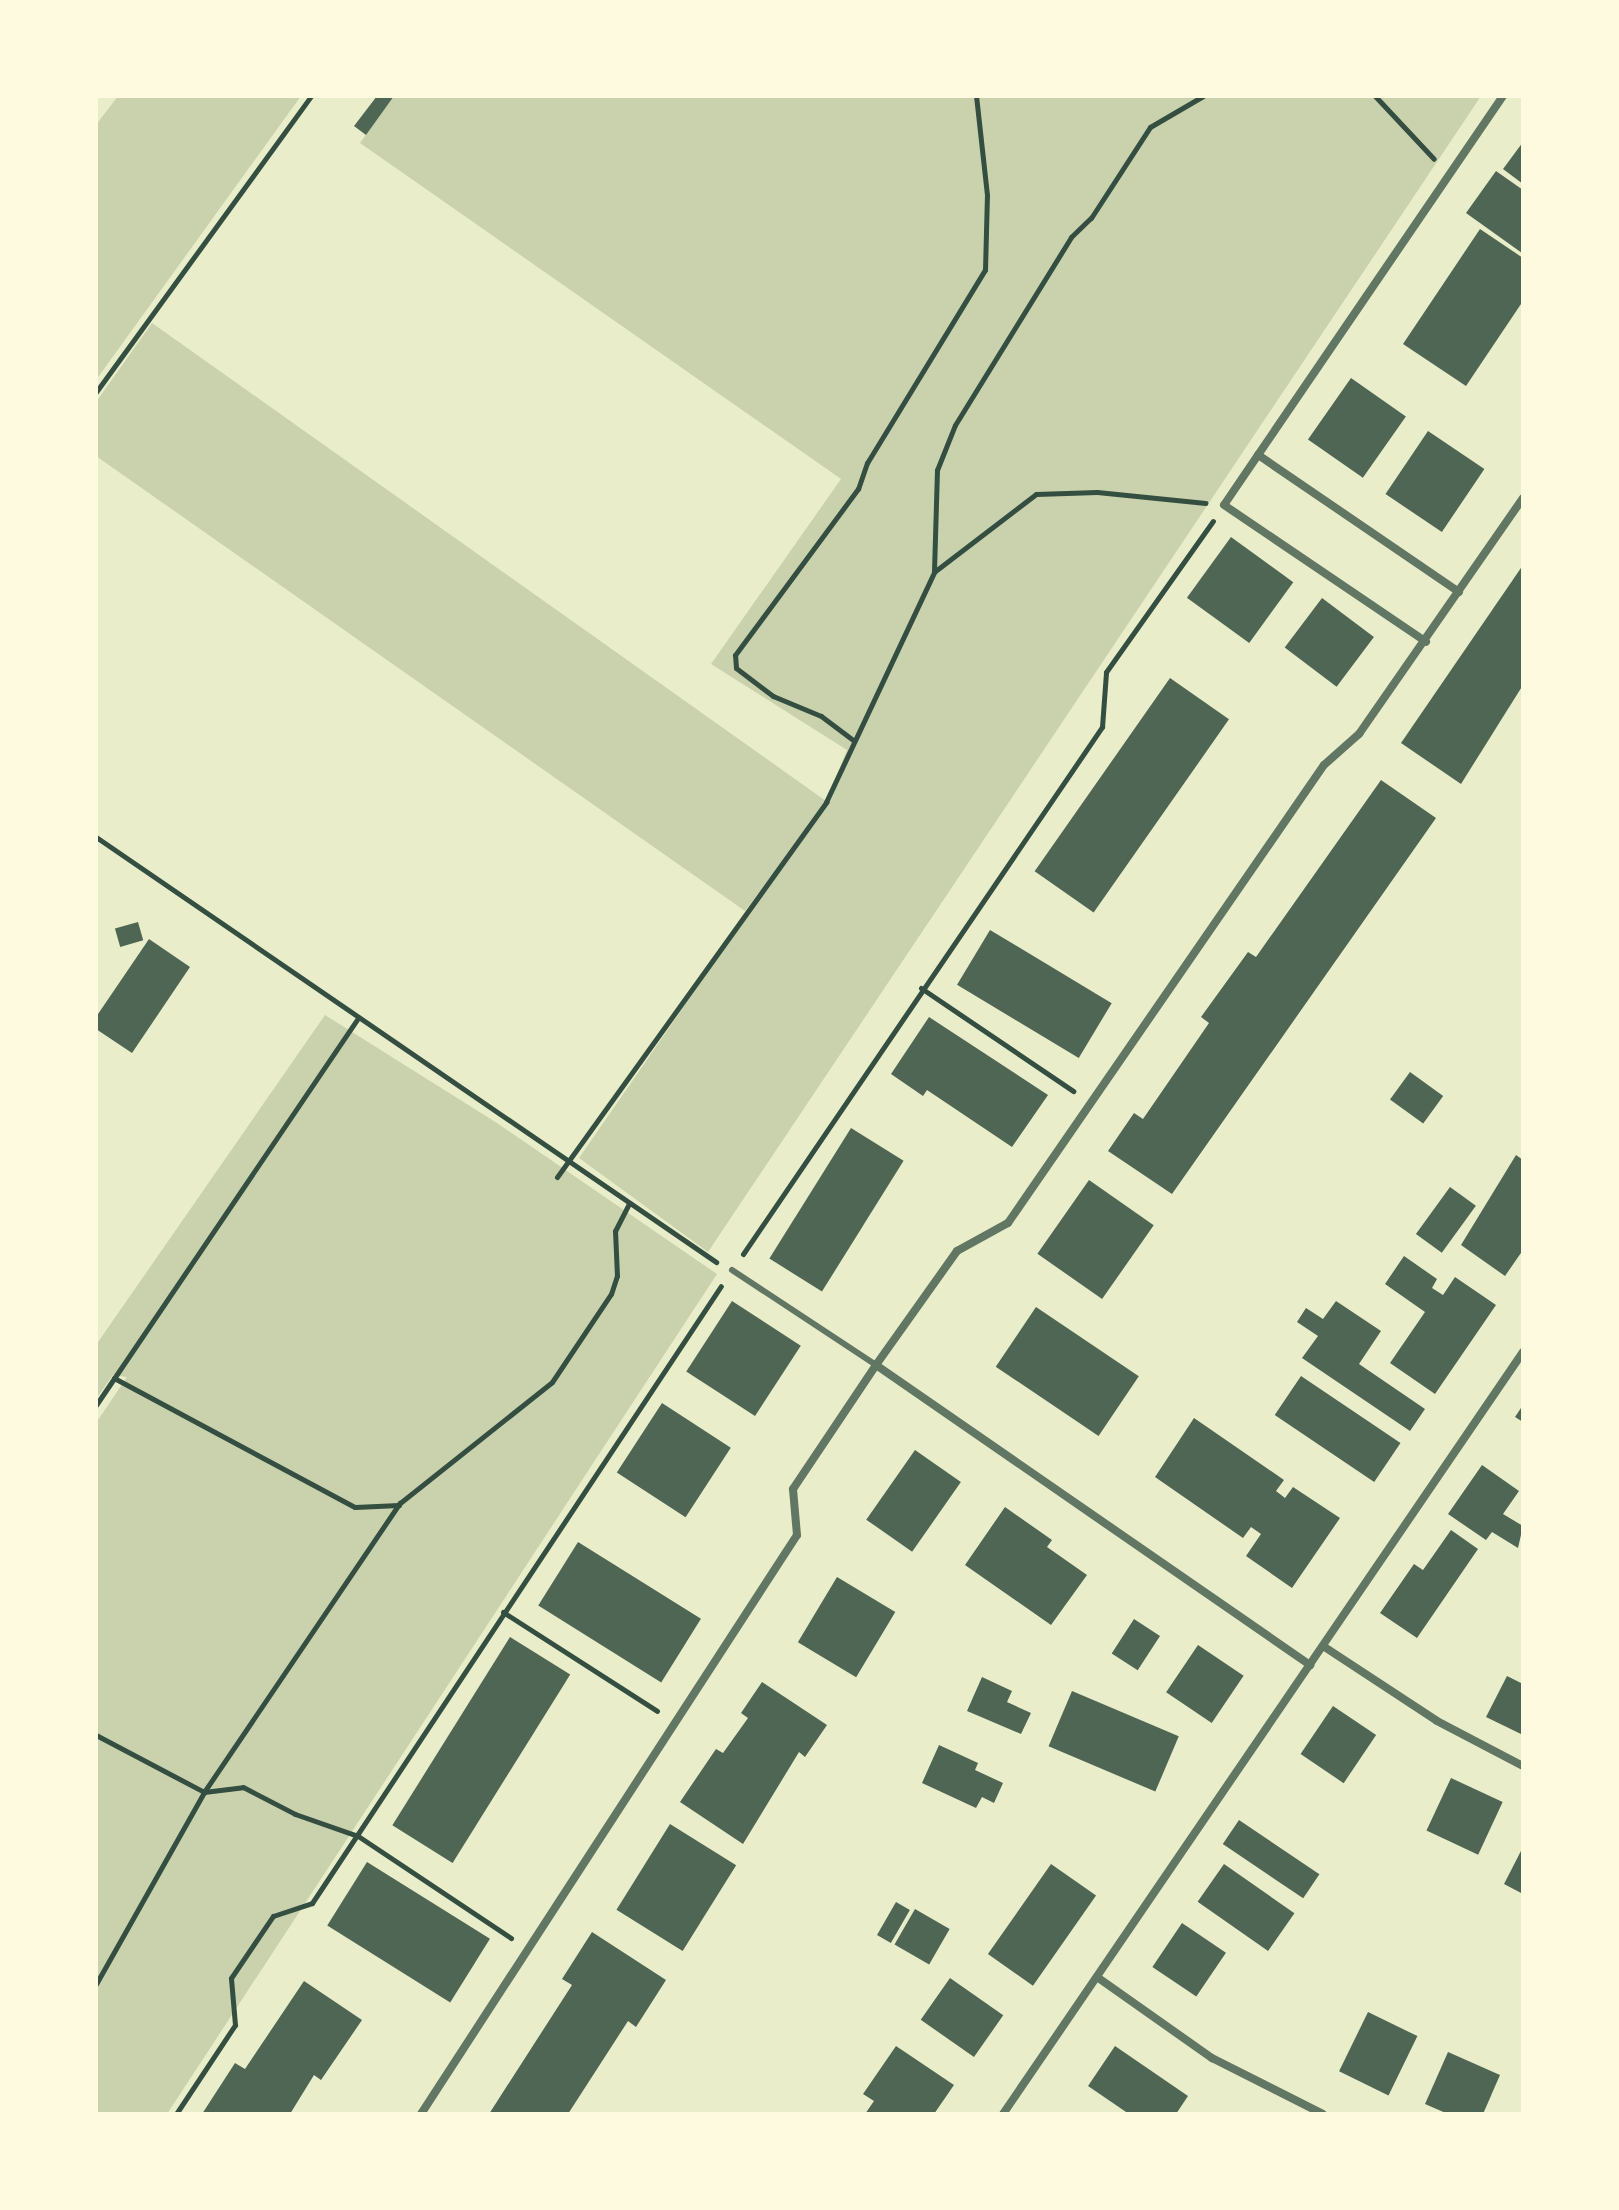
<!DOCTYPE html>
<style>
body{margin:0}
#map{position:relative;width:1619px;height:2210px;overflow:hidden;background:#e9edc9;font-family:Lato,sans-serif}
div>[style]{position:absolute}
.green>*{inset:0;background:#cad2ad}
.building>*{inset:0;background:#4f6655;transform-origin:0 0}
.path>*{height:5px;margin:-2.5px;padding:0 2.5px;transform-origin:2.5px;border-radius:2.5px;background:#344e41}
.service>*{height:6px;margin:-3px;padding:0 3px;transform-origin:3px;border-radius:3px;background:#617663}
.minor>*{height:8px;margin:-4px;padding:0 4px;transform-origin:4px;border-radius:4px;background:#617663}
span{translate:-50% -50%;white-space:nowrap;text-align:center;line-height:1.15;-webkit-text-stroke:8px #fefae0;paint-order:stroke}
.frame{position:absolute;inset:0;border:98px solid #fefae0;pointer-events:none}
</style>
<div id="map">
<div class="green">
<div style="clip-path:polygon(118px 96px,301px 96px,96px 380px,96px 125px)"></div>
<div style="clip-path:polygon(394px 96px,1481px 96px,708px 1252px,579px 1158px,801px 837px,745px 911px,96px 456px,96px 402px,152px 323px,826px 801px,847px 750px,711px 664px,841px 479px,360px 143px)"></div>
<div style="clip-path:polygon(325px 1015px,497px 1123px,717px 1274px,167px 2114px,96px 2114px,96px 1423px,127px 1377px,113px 1375px,96px 1399px,96px 1345px)"></div>
</div>
<div class="building">
<div style="clip-path:polygon(377px 96px,394px 96px,366px 135px,354px 126px)"></div>
<div style="clip-path:polygon(1523px 142px,1523px 184px,1503px 169px)"></div>
<div style="clip-path:polygon(1496px 171px,1523px 190px,1522px 253px,1466px 213px)"></div>
<div style="clip-path:polygon(1480px 229px,1523px 258px,1523px 301px,1466px 386px,1403px 344px)"></div>
<div style="left:1351px;top:378px;width:67px;height:75px;rotate:35deg"></div>
<div style="left:1428px;top:431px;width:68px;height:76px;rotate:34deg"></div>
<div style="left:1231px;top:537px;width:77px;height:75px;rotate:36deg"></div>
<div style="clip-path:polygon(1523px 565px,1523px 685px,1461px 784px,1401px 743px)"></div>
<div style="left:1322px;top:598px;width:65px;height:62px;rotate:37deg"></div>
<div style="left:1170px;top:678px;width:72px;height:236px;rotate:35deg"></div>
<div style="clip-path:polygon(1381px 780px,1436px 818px,1172px 1194px,1108px 1151px,1134px 1113px,1143px 1119px,1209px 1023px,1201px 1017px,1248px 952px,1256px 957px)"></div>
<div style="left:138px;top:922px;width:19px;height:24px;rotate:74deg"></div>
<div style="left:990px;top:930px;width:142px;height:64px;rotate:31deg"></div>
<div style="clip-path:polygon(149px 939px,190px 967px,132px 1053px,96px 1029px,96px 1017px)"></div>
<div style="clip-path:polygon(929px 1017px,1048px 1095px,1012px 1147px,927px 1090px,923px 1096px,891px 1074px)"></div>
<div style="left:1410px;top:1072px;width:41px;height:34px;rotate:36deg"></div>
<div style="left:851px;top:1128px;width:62px;height:154px;rotate:32deg"></div>
<div style="clip-path:polygon(1516px 1155px,1523px 1160px,1523px 1250px,1505px 1276px,1461px 1245px)"></div>
<div style="left:1089px;top:1180px;width:79px;height:90px;rotate:35deg"></div>
<div style="left:1450px;top:1187px;width:32px;height:58px;rotate:36deg"></div>
<div style="clip-path:polygon(1404px 1256px,1437px 1279px,1432px 1288px,1443px 1295px,1455px 1277px,1496px 1305px,1435px 1394px,1390px 1363px,1425px 1312px,1385px 1284px)"></div>
<div style="left:732px;top:1301px;width:82px;height:84px;rotate:33deg"></div>
<div style="clip-path:polygon(1336px 1301px,1381px 1331px,1359px 1364px,1425px 1409px,1410px 1431px,1302px 1358px,1318px 1336px,1297px 1322px,1306px 1308px,1323px 1319px)"></div>
<div style="left:1036px;top:1307px;width:124px;height:72px;rotate:34deg"></div>
<div style="left:1301px;top:1376px;width:120px;height:47px;rotate:34deg"></div>
<div style="left:662px;top:1403px;width:82px;height:83px;rotate:33deg"></div>
<div style="clip-path:polygon(1523px 1405px,1523px 1422px,1515px 1417px)"></div>
<div style="clip-path:polygon(1194px 1418px,1284px 1480px,1276px 1491px,1285px 1498px,1293px 1487px,1340px 1518px,1292px 1588px,1246px 1556px,1261px 1534px,1251px 1527px,1243px 1538px,1155px 1477px)"></div>
<div style="left:915px;top:1450px;width:56px;height:85px;rotate:35deg"></div>
<div style="clip-path:polygon(1482px 1465px,1519px 1491px,1503px 1514px,1523px 1526px,1518px 1548px,1492px 1532px,1486px 1540px,1448px 1514px)"></div>
<div style="clip-path:polygon(1005px 1507px,1052px 1540px,1047px 1547px,1087px 1575px,1051px 1625px,965px 1565px)"></div>
<div style="clip-path:polygon(1451px 1530px,1478px 1549px,1417px 1638px,1380px 1613px,1414px 1564px,1423px 1570px)"></div>
<div style="left:578px;top:1542px;width:145px;height:75px;rotate:32deg"></div>
<div style="left:837px;top:1577px;width:68px;height:76px;rotate:31deg"></div>
<div style="left:1134px;top:1619px;width:31px;height:41px;rotate:33deg"></div>
<div style="left:510px;top:1637px;width:71px;height:222px;rotate:32deg"></div>
<div style="left:1198px;top:1645px;width:55px;height:57px;rotate:34deg"></div>
<div style="clip-path:polygon(1507px 1676px,1523px 1684px,1523px 1735px,1486px 1717px)"></div>
<div style="clip-path:polygon(982px 1677px,1012px 1691px,1007px 1702px,1031px 1713px,1021px 1734px,967px 1711px)"></div>
<div style="clip-path:polygon(762px 1682px,827px 1725px,805px 1757px,799px 1752px,743px 1844px,680px 1802px,716px 1749px,723px 1753px,748px 1718px,741px 1713px)"></div>
<div style="left:1072px;top:1691px;width:116px;height:60px;rotate:23deg"></div>
<div style="left:1333px;top:1706px;width:52px;height:58px;rotate:34deg"></div>
<div style="clip-path:polygon(939px 1745px,978px 1763px,975px 1770px,1003px 1783px,994px 1803px,982px 1797px,976px 1808px,922px 1783px)"></div>
<div style="left:1451px;top:1778px;width:57px;height:58px;rotate:25deg"></div>
<div style="left:1239px;top:1820px;width:97px;height:29px;rotate:34deg"></div>
<div style="left:670px;top:1824px;width:78px;height:101px;rotate:32deg"></div>
<div style="clip-path:polygon(1523px 1847px,1523px 1894px,1504px 1884px)"></div>
<div style="left:367px;top:1862px;width:145px;height:75px;rotate:32deg"></div>
<div style="left:1051px;top:1864px;width:55px;height:110px;rotate:35deg"></div>
<div style="left:1224px;top:1864px;width:86px;height:46px;rotate:35deg"></div>
<div style="left:896px;top:1902px;width:16px;height:38px;rotate:30deg"></div>
<div style="left:915px;top:1909px;width:40px;height:41px;rotate:30deg"></div>
<div style="left:1182px;top:1923px;width:53px;height:53px;rotate:34deg"></div>
<div style="clip-path:polygon(592px 1932px,666px 1980px,636px 2027px,628px 2021px,568px 2114px,489px 2114px,572px 1985px,562px 1979px)"></div>
<div style="left:950px;top:1978px;width:65px;height:51px;rotate:35deg"></div>
<div style="clip-path:polygon(304px 1981px,362px 2020px,321px 2080px,314px 2075px,290px 2114px,202px 2114px,235px 2063px,245px 2069px)"></div>
<div style="left:1368px;top:2012px;width:55px;height:66px;rotate:26deg"></div>
<div style="clip-path:polygon(896px 2046px,954px 2085px,934px 2114px,865px 2114px,874px 2101px,863px 2094px)"></div>
<div style="clip-path:polygon(1115px 2046px,1188px 2096px,1176px 2114px,1129px 2114px,1088px 2086px)"></div>
<div style="clip-path:polygon(1448px 2052px,1500px 2075px,1483px 2114px,1448px 2114px,1425px 2104px)"></div>
</div>
<div class="path">
<div style="left:1375px;top:96px;width:86px;rotate:46.9deg"></div>
<div style="left:96px;top:392px;width:366px;rotate:-54deg"></div>
<div style="left:934px;top:571px;width:101px;rotate:-88.3deg"></div>
<div style="left:937px;top:470px;width:48px;rotate:-68.2deg"></div>
<div style="left:955px;top:425px;width:221px;rotate:-58.3deg"></div>
<div style="left:1071px;top:237px;width:28px;rotate:-44deg"></div>
<div style="left:1091px;top:218px;width:108px;rotate:-57deg"></div>
<div style="left:1150px;top:127px;width:61px;rotate:-30.3deg"></div>
<div style="left:853px;top:740px;width:40px;rotate:-143deg"></div>
<div style="left:821px;top:716px;width:52px;rotate:-157.4deg"></div>
<div style="left:773px;top:696px;width:46px;rotate:-142.9deg"></div>
<div style="left:736px;top:668px;width:13px;rotate:-94deg"></div>
<div style="left:735px;top:655px;width:207px;rotate:-53.5deg"></div>
<div style="left:858px;top:489px;width:28px;rotate:-71deg"></div>
<div style="left:867px;top:463px;width:226px;rotate:-58.6deg"></div>
<div style="left:985px;top:270px;width:75px;rotate:-88.5deg"></div>
<div style="left:987px;top:195px;width:100px;rotate:-96.3deg"></div>
<div style="left:96px;top:837px;width:752px;rotate:34.43deg"></div>
<div style="left:921px;top:988px;width:184px;rotate:34.1deg"></div>
<div style="left:557px;top:1177px;width:462px;rotate:-54.3deg"></div>
<div style="left:826px;top:802px;width:254px;rotate:-64.8deg"></div>
<div style="left:934px;top:572px;width:128px;rotate:-37.4deg"></div>
<div style="left:1036px;top:494px;width:61px;rotate:-1.9deg"></div>
<div style="left:1097px;top:492px;width:109px;rotate:5.8deg"></div>
<div style="left:743px;top:1254px;width:638px;rotate:-55.74deg"></div>
<div style="left:1102px;top:727px;width:55px;rotate:-85.8deg"></div>
<div style="left:1106px;top:672px;width:185px;rotate:-54.7deg"></div>
<div style="left:114px;top:1378px;width:273px;rotate:28.2deg"></div>
<div style="left:355px;top:1507px;width:44px;rotate:-2.6deg"></div>
<div style="left:96px;top:1405px;width:466px;rotate:-55.9deg"></div>
<div style="left:503px;top:1612px;width:183px;rotate:32.7deg"></div>
<div style="left:96px;top:1735px;width:122px;rotate:27.8deg"></div>
<div style="left:204px;top:1792px;width:39px;rotate:-7deg"></div>
<div style="left:243px;top:1787px;width:59px;rotate:27.4deg"></div>
<div style="left:295px;top:1814px;width:67px;rotate:19.2deg"></div>
<div style="left:358px;top:1836px;width:184px;rotate:33.7deg"></div>
<div style="left:96px;top:1984px;width:220px;rotate:-60.6deg"></div>
<div style="left:204px;top:1792px;width:349px;rotate:-55.9deg"></div>
<div style="left:400px;top:1503px;width:194px;rotate:-38.5deg"></div>
<div style="left:552px;top:1382px;width:106px;rotate:-56.2deg"></div>
<div style="left:611px;top:1294px;width:19px;rotate:-72deg"></div>
<div style="left:617px;top:1276px;width:45px;rotate:-92.5deg"></div>
<div style="left:615px;top:1231px;width:31px;rotate:-63deg"></div>
<div style="left:176px;top:2114px;width:107px;rotate:-56.5deg"></div>
<div style="left:235px;top:2025px;width:47px;rotate:-94.9deg"></div>
<div style="left:231px;top:1978px;width:75px;rotate:-55.9deg"></div>
<div style="left:273px;top:1916px;width:41px;rotate:-18.4deg"></div>
<div style="left:312px;top:1903px;width:740px;rotate:-56.46deg"></div>
</div>
<div class="service">
<div style="left:732px;top:1270px;width:173px;rotate:33.4deg"></div>
</div>
<div class="minor">
<div style="left:1258px;top:455px;width:60px;rotate:124.2deg"></div>
<div style="left:1224px;top:505px;width:244px;rotate:34.1deg"></div>
<div style="left:1459px;top:592px;width:243px;rotate:-145.7deg"></div>
<div style="left:1258px;top:455px;width:435px;rotate:-55.7deg"></div>
<div style="left:876px;top:1365px;width:528px;rotate:34.65deg"></div>
<div style="left:1323px;top:1646px;width:136px;rotate:33.3deg"></div>
<div style="left:1437px;top:1721px;width:97px;rotate:27.6deg"></div>
<div style="left:1097px;top:1977px;width:141px;rotate:35.2deg"></div>
<div style="left:1212px;top:2058px;width:124px;rotate:26.8deg"></div>
<div style="left:421px;top:2114px;width:690px;rotate:-57deg"></div>
<div style="left:797px;top:1535px;width:46px;rotate:-95deg"></div>
<div style="left:793px;top:1489px;width:149px;rotate:-56.2deg"></div>
<div style="left:876px;top:1365px;width:140px;rotate:-54.6deg"></div>
<div style="left:957px;top:1251px;width:58px;rotate:-28.8deg"></div>
<div style="left:1008px;top:1223px;width:556px;rotate:-55.4deg"></div>
<div style="left:1324px;top:765px;width:47px;rotate:-41.5deg"></div>
<div style="left:1359px;top:734px;width:287px;rotate:-55.2deg"></div>
<div style="left:1003px;top:2114px;width:923px;rotate:-55.69deg"></div>
</div>
<div class="frame"></div>
</div>
